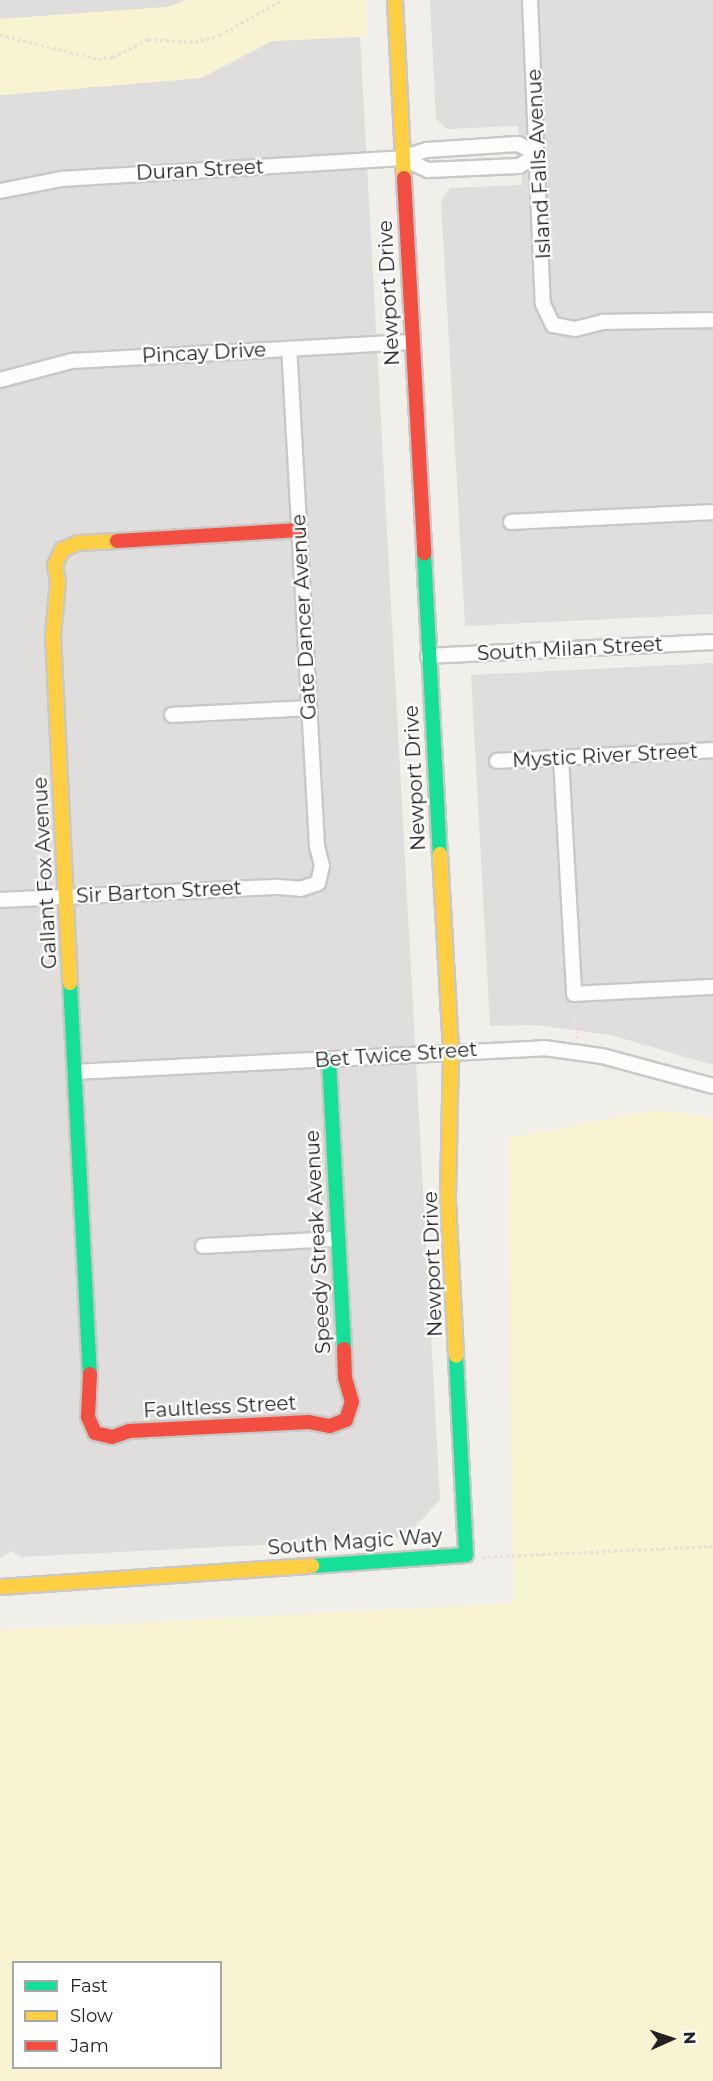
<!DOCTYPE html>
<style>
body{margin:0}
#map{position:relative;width:713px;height:2081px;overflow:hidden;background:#f0efea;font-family:Montserrat,sans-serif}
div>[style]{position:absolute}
.residential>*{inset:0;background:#dfdedc}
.sand>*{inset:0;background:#f8f3d0}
.path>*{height:3px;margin-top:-1.5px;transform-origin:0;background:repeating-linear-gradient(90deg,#eddedb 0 3px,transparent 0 6px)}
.roads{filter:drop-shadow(2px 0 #c9c8c6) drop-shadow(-2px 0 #c9c8c6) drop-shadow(0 2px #c9c8c6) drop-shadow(0 -2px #c9c8c6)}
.street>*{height:14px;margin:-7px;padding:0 7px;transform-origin:7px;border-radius:7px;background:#fdfdfc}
.fast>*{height:14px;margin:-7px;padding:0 7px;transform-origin:7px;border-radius:7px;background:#16e098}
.slow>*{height:14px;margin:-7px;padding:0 7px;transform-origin:7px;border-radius:7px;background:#ffcf43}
.jam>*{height:14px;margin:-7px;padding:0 7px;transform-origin:7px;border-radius:7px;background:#f24e42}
span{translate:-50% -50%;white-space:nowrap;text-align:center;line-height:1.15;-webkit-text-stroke:4.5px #fff;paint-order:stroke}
.street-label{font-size:20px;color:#222}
.legend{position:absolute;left:12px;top:1961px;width:210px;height:108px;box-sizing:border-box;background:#fff;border:2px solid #a7a7a7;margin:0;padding:8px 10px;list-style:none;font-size:18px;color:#222}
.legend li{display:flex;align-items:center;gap:12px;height:30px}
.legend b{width:30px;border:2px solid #a7a7a7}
.north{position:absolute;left:641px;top:2009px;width:60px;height:60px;-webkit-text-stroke:4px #fff;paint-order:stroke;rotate:87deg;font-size:16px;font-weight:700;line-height:24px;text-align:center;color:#222}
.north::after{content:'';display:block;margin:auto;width:21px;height:27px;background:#222;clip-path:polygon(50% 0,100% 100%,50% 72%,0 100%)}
</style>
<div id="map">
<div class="residential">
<div style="clip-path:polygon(0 0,186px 0,168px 7px,0 19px)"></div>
<div style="clip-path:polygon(430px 0,713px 0,713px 614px,465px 626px,441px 201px,450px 188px,522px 185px,518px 126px,447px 129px,436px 119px)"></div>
<div style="clip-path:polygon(360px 37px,440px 1500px,405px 1538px,21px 1557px,11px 1551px,0 1558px,0 95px,201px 78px,272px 41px)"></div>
<div style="clip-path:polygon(713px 663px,713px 1065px,611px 1035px,536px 1025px,490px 1026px,471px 675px)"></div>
</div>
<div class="sand">
<div style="clip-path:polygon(186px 0,366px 0,368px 36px,272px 41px,201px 78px,0 95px,0 19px,167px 7px)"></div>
<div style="clip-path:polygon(evenodd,657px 1110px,713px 1118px,713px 2081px,0 2081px,0 1630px,513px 1603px,508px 1138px,657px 1110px,220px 1962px,220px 2068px,14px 2068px,14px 1962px,220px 1962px)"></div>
</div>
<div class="path">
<div style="left:0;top:35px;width:101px;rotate:13.8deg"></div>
<div style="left:98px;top:59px;width:15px;rotate:-8deg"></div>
<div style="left:113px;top:57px;width:39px;rotate:-27deg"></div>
<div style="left:148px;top:39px;width:47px;rotate:3.7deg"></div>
<div style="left:195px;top:42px;width:26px;rotate:-16deg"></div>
<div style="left:220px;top:35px;width:71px;rotate:-29.4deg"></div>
<div style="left:576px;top:1019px;width:19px;rotate:87deg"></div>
<div style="left:482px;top:1557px;width:231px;rotate:-2.7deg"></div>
</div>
<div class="roads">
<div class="street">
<div style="left:530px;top:0;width:304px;rotate:87.6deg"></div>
<div style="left:543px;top:304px;width:23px;rotate:65deg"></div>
<div style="left:553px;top:325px;width:22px;rotate:10deg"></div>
<div style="left:575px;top:329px;width:29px;rotate:-14deg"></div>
<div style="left:603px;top:322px;width:110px;rotate:-1deg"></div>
<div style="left:402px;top:158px;width:29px;rotate:25deg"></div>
<div style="left:428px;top:170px;width:91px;rotate:-2.5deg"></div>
<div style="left:519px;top:166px;width:22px;rotate:-32deg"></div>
<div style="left:0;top:191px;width:62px;rotate:-11.1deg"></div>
<div style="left:61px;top:179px;width:342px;rotate:-3.5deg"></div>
<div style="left:402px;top:158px;width:26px;rotate:-18deg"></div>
<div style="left:427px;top:150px;width:91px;rotate:-3.8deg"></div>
<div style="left:518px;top:144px;width:22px;rotate:27deg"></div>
<div style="left:0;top:380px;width:74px;rotate:-14.8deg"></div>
<div style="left:72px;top:361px;width:339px;rotate:-3.2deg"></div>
<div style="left:511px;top:522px;width:202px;rotate:-2.8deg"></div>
<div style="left:428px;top:656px;width:285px;rotate:-2.8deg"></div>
<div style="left:172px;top:715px;width:137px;rotate:-2.9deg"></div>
<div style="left:561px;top:758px;width:236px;rotate:86.8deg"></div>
<div style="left:574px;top:994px;width:139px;rotate:-2.9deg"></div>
<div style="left:497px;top:761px;width:216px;rotate:-2.9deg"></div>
<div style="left:0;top:900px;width:279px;rotate:-2.7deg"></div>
<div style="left:279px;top:887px;width:21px;rotate:5deg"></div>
<div style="left:300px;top:889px;width:19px;rotate:-18deg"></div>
<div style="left:318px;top:883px;width:17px;rotate:-77deg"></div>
<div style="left:322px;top:866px;width:21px;rotate:-104deg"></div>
<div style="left:317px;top:846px;width:498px;rotate:-93.2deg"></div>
<div style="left:74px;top:1072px;width:471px;rotate:-2.9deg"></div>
<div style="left:544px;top:1048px;width:59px;rotate:7.9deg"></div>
<div style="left:602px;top:1056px;width:115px;rotate:15.1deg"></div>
<div style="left:203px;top:1246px;width:135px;rotate:-3deg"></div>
</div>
<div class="fast">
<div style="left:424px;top:553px;width:301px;rotate:87deg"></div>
<div style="left:70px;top:983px;width:392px;rotate:87.1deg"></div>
<div style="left:329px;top:1060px;width:289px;rotate:87deg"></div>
<div style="left:312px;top:1566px;width:154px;rotate:-4.1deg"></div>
<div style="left:466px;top:1555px;width:199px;rotate:-92.9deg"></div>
</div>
<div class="slow">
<div style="left:395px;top:0;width:178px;rotate:87.1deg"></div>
<div style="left:440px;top:854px;width:198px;rotate:86.8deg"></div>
<div style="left:451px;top:1052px;width:149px;rotate:91.2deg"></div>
<div style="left:448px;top:1201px;width:155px;rotate:87deg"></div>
<div style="left:70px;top:983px;width:347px;rotate:-92.8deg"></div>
<div style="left:53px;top:636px;width:54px;rotate:-84.7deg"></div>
<div style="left:58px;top:582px;width:17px;rotate:-100deg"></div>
<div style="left:55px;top:565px;width:17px;rotate:-65deg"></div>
<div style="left:62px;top:550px;width:17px;rotate:-24deg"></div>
<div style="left:78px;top:543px;width:39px;rotate:-3deg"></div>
<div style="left:0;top:1587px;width:313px;rotate:-3.9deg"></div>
</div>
<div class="jam">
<div style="left:404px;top:178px;width:376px;rotate:86.9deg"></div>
<div style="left:117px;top:541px;width:182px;rotate:-3.5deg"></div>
<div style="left:90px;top:1374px;width:43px;rotate:92.7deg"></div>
<div style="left:88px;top:1417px;width:17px;rotate:66deg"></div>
<div style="left:95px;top:1433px;width:17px;rotate:13deg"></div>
<div style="left:112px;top:1437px;width:18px;rotate:-19deg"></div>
<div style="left:129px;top:1431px;width:180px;rotate:-2.9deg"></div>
<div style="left:309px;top:1422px;width:21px;rotate:11deg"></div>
<div style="left:330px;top:1426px;width:17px;rotate:-21deg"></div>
<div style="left:346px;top:1420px;width:19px;rotate:-72deg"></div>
<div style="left:352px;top:1402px;width:25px;rotate:-106deg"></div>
<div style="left:345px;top:1378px;width:29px;rotate:-92deg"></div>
</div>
</div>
<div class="street-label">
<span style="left:539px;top:164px;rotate:-93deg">Island Falls Avenue</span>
<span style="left:200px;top:170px;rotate:-3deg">Duran Street</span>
<span style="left:389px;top:293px;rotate:-93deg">Newport Drive</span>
<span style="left:204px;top:353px;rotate:-3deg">Pincay Drive</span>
<span style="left:304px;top:617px;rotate:-93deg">Gate Dancer Avenue</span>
<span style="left:570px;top:649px;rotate:-3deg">South Milan Street</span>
<span style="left:605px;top:756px;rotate:-3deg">Mystic River Street</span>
<span style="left:415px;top:778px;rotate:-93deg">Newport Drive</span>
<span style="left:45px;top:873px;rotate:-93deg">Gallant Fox Avenue</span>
<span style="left:159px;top:892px;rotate:-3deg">Sir Barton Street</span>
<span style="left:396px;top:1055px;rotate:-4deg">Bet Twice Street</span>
<span style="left:318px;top:1242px;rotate:-93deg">Speedy Streak Avenue</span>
<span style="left:433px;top:1264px;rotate:-92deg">Newport Drive</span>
<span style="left:220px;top:1407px;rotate:-3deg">Faultless Street</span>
<span style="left:355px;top:1542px;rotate:-4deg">South Magic Way</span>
</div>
<ul class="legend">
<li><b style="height:8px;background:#16e098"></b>Fast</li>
<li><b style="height:8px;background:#ffcf43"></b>Slow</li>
<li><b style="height:8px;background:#f24e42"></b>Jam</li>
</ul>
<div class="north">N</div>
</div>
